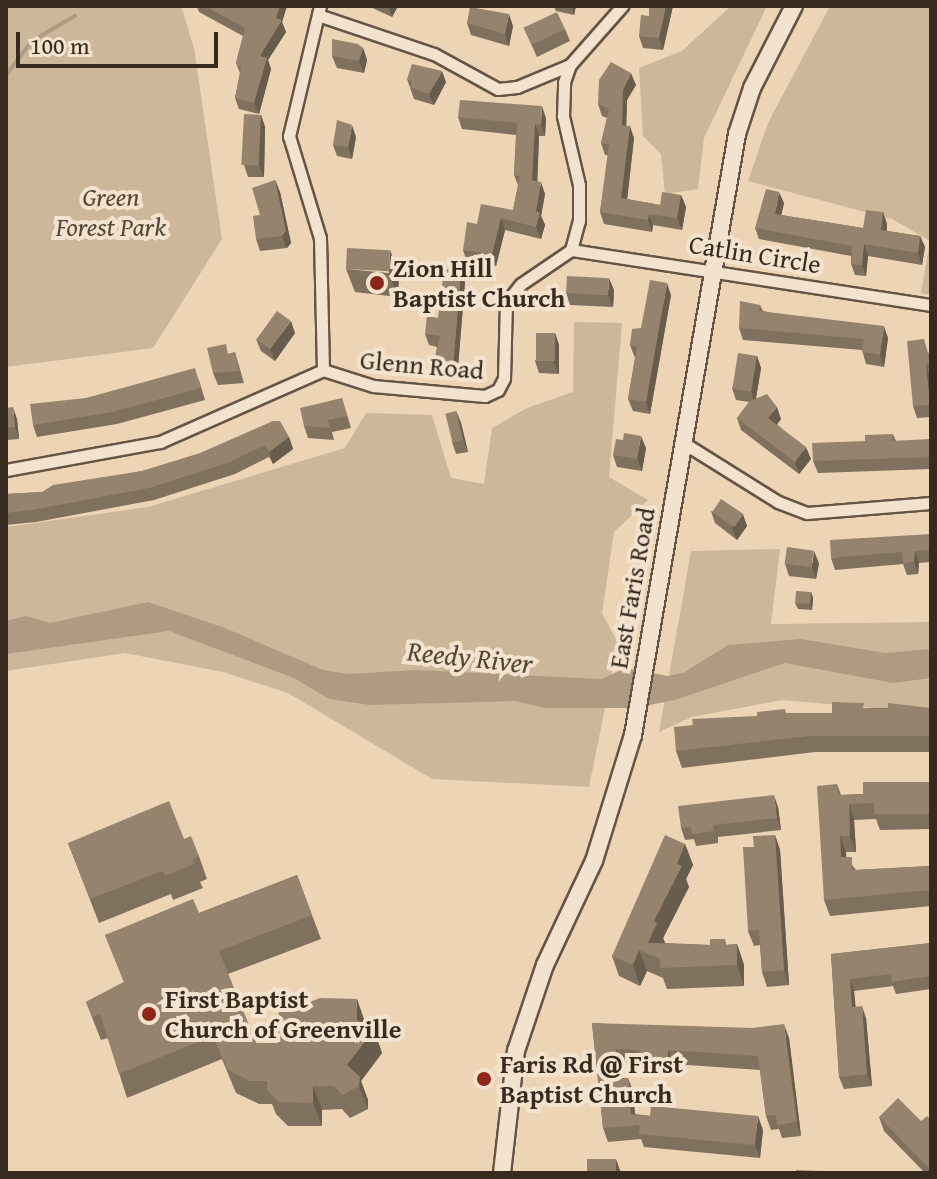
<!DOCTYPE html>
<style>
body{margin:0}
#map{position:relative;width:937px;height:1179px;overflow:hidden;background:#ecd4b4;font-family:"Gentium Book Plus",serif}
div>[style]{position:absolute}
.green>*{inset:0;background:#cdb79b}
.water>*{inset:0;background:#ae9b82}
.stream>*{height:4px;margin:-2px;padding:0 2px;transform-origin:2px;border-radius:2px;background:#ae9b82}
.roads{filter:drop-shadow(2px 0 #645545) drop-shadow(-2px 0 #645545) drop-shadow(0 2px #645545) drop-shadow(0 -2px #645545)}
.street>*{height:11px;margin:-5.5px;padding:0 5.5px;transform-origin:5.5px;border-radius:5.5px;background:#f3e3ce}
.secondary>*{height:16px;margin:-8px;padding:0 8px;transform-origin:8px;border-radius:8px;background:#f3e3ce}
.wall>*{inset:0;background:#80715e}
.shaded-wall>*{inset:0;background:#685c4c}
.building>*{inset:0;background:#95836d;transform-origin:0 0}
.dots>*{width:22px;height:22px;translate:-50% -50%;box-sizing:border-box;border:4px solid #f3e3ce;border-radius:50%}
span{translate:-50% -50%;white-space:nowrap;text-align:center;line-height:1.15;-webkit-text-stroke:8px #f3e3ce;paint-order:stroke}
.park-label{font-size:26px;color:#554739;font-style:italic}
.street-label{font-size:26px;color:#372b20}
.poi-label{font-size:26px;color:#372b20;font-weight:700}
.left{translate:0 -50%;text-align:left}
.water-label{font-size:28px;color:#554738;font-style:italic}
.frame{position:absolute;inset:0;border:8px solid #372b20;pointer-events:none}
.scale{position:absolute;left:16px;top:32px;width:202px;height:36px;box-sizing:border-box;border:4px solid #372b20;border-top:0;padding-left:10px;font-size:24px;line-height:28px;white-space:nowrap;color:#372b20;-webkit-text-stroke:6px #f3e3ce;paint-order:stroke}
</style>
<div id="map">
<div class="green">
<div style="clip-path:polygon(6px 6px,181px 6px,194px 48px,222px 239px,153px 348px,6px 367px)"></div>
<div style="clip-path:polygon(731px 6px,767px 6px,704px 138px,698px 189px,665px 194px,661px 154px,643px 136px,639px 68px,682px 51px)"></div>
<div style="clip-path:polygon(830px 6px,931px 6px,931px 295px,921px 293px,930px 241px,892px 219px,748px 181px,768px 123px)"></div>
<div style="clip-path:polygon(574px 322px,622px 323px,609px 477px,648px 500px,614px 532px,602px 613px,618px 643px,589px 787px,432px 779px,288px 693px,223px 672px,125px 653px,6px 671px,6px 527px,148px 507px,345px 448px,366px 413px,432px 415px,451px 478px,484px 484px,492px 428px,527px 408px,573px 392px)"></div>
<div style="clip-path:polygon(780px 549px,771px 624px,931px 622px,931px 713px,782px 700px,692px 717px,659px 732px,691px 551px)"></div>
</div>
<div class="water">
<div style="clip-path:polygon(148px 602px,225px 628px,323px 670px,348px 674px,417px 670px,602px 679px,625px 668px,668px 676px,683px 673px,728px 645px,801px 639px,885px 653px,931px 649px,931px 678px,893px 683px,785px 663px,675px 700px,634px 708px,545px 708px,515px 701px,370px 705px,329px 699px,294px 678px,169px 631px,6px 654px,6px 621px,26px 616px,50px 623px)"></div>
</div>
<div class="stream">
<div style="left:6px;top:75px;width:43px;rotate:-52.6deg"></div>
<div style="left:32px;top:41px;width:50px;rotate:-30.2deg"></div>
</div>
<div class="roads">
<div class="street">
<div style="left:320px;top:6px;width:134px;rotate:103.4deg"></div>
<div style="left:289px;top:136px;width:107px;rotate:73.1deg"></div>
<div style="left:320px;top:238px;width:132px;rotate:88.7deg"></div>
<div style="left:318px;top:15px;width:122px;rotate:18.6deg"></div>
<div style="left:434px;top:54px;width:73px;rotate:28.7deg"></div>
<div style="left:498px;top:89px;width:19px;rotate:-6deg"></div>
<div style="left:517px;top:87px;width:57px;rotate:-22.5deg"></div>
<div style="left:571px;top:250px;width:364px;rotate:8.7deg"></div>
<div style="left:323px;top:370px;width:52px;rotate:17.7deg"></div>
<div style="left:373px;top:386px;width:112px;rotate:5.1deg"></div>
<div style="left:485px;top:396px;width:14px;rotate:-25deg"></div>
<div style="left:498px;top:390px;width:13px;rotate:-63deg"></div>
<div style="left:504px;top:378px;width:75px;rotate:-88.5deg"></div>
<div style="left:506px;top:303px;width:24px;rotate:-52deg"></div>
<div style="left:521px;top:284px;width:60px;rotate:-34.2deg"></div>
<div style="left:571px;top:250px;width:30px;rotate:-75deg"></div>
<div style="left:579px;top:221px;width:36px;rotate:-90deg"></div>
<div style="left:579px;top:185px;width:71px;rotate:-103.1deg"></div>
<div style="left:563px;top:116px;width:34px;rotate:-88deg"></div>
<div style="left:564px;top:82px;width:18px;rotate:-71deg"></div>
<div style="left:570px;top:65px;width:79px;rotate:-48.6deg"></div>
<div style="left:682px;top:442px;width:113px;rotate:32deg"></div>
<div style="left:778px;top:502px;width:31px;rotate:21deg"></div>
<div style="left:807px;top:513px;width:124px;rotate:-4.6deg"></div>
<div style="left:6px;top:470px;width:157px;rotate:-10.3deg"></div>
<div style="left:160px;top:442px;width:178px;rotate:-23.8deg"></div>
</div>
<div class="secondary">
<div style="left:502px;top:1173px;width:123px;rotate:-83.5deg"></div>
<div style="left:516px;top:1051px;width:91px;rotate:-71.4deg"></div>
<div style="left:545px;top:965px;width:115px;rotate:-64.8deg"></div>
<div style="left:594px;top:861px;width:132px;rotate:-72.8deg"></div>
<div style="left:633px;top:735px;width:610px;rotate:-80.18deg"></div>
<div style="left:737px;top:134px;width:48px;rotate:-71.9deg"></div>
<div style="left:752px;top:88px;width:92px;rotate:-62.9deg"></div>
</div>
</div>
<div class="wall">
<div style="clip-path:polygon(197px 6px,239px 6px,242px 8px,243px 6px,287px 6px,282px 22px,286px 32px,268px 60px,271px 69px,259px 114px,239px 109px,235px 98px,240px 73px,236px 63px,243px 36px,199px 12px)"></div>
<div style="clip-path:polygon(368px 6px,398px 6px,392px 17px)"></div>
<div style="clip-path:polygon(554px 6px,576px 6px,574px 15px,556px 11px)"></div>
<div style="clip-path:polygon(649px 6px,673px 6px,663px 50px,643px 48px,639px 36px,649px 16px)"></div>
<div style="clip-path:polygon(467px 23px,513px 26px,509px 46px,471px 35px)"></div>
<div style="clip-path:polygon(524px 28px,565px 29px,570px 41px,537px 57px)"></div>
<div style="clip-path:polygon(363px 48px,367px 60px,364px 73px,337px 68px,332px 56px)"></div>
<div style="clip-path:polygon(407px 79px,446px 82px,434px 105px,414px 99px)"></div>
<div style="clip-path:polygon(636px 85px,627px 100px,626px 125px,634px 138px,627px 199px,660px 205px,681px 195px,686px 207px,682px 230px,653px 225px,652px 232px,604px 224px,600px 212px,608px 155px,605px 155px,601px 143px,607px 118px,602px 116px,598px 104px)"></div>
<div style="clip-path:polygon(261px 115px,265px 127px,264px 177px,248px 177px,244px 165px)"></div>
<div style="clip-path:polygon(458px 117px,546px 118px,545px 136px,539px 136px,537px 181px,545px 194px,541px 216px,545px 225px,541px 239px,505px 230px,496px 266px,467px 262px,463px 250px,477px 224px,513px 210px,518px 185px,514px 175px,516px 135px,462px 129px)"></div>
<div style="clip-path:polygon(356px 137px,352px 159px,337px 156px,333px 145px)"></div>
<div style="clip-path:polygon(275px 180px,280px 192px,291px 243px,287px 248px,260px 251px,256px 239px,260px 215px)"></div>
<div style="clip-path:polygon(784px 203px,781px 215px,863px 228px,883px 212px,887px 224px,887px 231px,920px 236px,925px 247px,922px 265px,868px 256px,866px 276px,855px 275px,851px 264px,851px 256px,759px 239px,755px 228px)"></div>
<div style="clip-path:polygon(346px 269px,399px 274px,398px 297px,355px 292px)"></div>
<div style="clip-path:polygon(461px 271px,465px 282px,457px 379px,438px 375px,434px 364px,437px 347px,429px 345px,425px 334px,438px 318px)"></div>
<div style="clip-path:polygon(614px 290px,613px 307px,570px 305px,566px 293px)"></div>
<div style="clip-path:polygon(671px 295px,650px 414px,633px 411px,628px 399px,635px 358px,630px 345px,641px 328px)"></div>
<div style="clip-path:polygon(760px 305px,763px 311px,888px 338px,884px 367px,866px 364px,862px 350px,743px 340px,739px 328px)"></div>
<div style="clip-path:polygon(295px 333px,275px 361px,261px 351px,256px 339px)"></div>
<div style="clip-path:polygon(555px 333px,559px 345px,559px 374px,539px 373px,535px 361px)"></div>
<div style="clip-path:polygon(929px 351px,931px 360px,931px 417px,917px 418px,913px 406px)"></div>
<div style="clip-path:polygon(235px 352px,244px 383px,218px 385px,213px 373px,229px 354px)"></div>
<div style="clip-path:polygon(757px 356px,761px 368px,756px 399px,781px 419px,777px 424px,811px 459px,799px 474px,741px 430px,737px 418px,749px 402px,736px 400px,732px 388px)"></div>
<div style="clip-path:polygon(199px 380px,205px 400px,117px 424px,37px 437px,33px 425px,86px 398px)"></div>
<div style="clip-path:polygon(342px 398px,351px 428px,332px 432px,334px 440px,308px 438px,304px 426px)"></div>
<div style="clip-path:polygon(6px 408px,17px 419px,19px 439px,6px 440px)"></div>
<div style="clip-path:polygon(456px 411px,461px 423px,468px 452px,456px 454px,452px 442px)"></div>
<div style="clip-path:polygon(893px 434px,896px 441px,931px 441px,931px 469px,818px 473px,813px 461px,865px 441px)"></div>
<div style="clip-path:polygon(289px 437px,293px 449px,273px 464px,269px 457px,235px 474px,154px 500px,36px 522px,6px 525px,6px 494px,42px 492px,142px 471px)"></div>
<div style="clip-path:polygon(646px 448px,642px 471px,617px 467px,613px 455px)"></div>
<div style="clip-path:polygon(711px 511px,747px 526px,737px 540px,715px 523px)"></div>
<div style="clip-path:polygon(931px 534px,931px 562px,919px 563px,918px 574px,907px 575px,903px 564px,835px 570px,831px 558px)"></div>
<div style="clip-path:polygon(819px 563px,816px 579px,789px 576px,785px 564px)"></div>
<div style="clip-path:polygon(811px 592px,813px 598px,812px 610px,798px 609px,795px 603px)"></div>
<div style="clip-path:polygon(866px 708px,931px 708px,931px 752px,815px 752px,682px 768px,676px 751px,693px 725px,786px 713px,832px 713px)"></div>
<div style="clip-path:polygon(931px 782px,931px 829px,880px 830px,876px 819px,854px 820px,856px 852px,846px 852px,846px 857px,856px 870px,931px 866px,931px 906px,830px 916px,824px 900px,837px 784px,841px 795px,863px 794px)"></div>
<div style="clip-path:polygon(778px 807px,781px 830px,718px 837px,718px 843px,696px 846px,694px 839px,685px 840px,681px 828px)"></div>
<div style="clip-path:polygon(775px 835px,780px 850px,789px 985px,767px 987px,762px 972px,760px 945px,754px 946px,748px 931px,754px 847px)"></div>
<div style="clip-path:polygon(184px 839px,199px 856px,207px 879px,200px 882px,203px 888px,173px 900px,171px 894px,99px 923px,68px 843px)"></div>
<div style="clip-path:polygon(685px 844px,693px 865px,686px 879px,689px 887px,663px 938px,665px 943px,710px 945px,725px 939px,726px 945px,737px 944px,744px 965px,744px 986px,667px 989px,663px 978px,647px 971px,640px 986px,619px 976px,612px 956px)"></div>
<div style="clip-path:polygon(297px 875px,321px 939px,228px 974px,256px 1043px,278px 1043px,305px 1004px,357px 999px,365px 1025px,374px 1030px,382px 1053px,361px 1081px,368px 1100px,368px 1109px,350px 1118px,342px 1109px,322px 1110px,322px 1126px,288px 1126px,276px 1114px,272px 1104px,259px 1104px,236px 1093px,222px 1059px,127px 1098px,108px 1038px,101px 1040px,86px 1002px,124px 982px,105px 935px,199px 913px)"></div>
<div style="clip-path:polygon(931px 943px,931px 989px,896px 994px,893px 986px,854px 991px,855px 1007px,866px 1018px,872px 1086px,844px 1089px,839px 1077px,831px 954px)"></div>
<div style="clip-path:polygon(592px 1023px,789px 1038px,801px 1136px,782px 1138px,779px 1129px,771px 1130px,766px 1116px,760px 1070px,673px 1064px,673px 1072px,644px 1071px,642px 1063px,621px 1062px,622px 1078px,633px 1091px,635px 1114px,763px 1130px,760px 1158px,644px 1147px,641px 1139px,608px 1142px,603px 1128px)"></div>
<div style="clip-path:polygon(879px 1117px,921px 1121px,931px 1120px,931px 1173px,925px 1173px,884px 1131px)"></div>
</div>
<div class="shaded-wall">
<div style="clip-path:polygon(280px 6px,287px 6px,282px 22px,286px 32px,268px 60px,271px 69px,259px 114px,254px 103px,260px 56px,276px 18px)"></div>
<div style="clip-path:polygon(388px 6px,398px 6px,392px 17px)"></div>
<div style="clip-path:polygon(571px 6px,576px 6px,574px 15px)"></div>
<div style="clip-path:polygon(666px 6px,673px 6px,663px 50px,659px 38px)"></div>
<div style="clip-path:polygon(509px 14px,513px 26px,509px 46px,505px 34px)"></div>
<div style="clip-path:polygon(363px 48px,367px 60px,364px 73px,359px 61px)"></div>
<div style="clip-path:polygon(442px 71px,446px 82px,434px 105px,429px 94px)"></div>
<div style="clip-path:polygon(631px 73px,636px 85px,627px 100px,626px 137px,622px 125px,623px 89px)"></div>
<div style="clip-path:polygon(542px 106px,546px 118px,545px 136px,541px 125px)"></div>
<div style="clip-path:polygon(261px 115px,265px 127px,264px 177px,259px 166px)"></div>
<div style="clip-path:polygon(535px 124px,539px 136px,537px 192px,532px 180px)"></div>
<div style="clip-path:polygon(352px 125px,356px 137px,352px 159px,348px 147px)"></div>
<div style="clip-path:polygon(630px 126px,634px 138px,626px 210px,621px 198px)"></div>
<div style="clip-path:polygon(275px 180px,280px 192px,291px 243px,287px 248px,282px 236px)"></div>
<div style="clip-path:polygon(541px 182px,545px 194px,541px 216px,545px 225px,541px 239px,536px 227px,536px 211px)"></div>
<div style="clip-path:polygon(779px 192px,784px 203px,779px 225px,775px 214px)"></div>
<div style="clip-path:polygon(681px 195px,686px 207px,682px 230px,677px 218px)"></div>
<div style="clip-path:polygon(883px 212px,887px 224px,885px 242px,881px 230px)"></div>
<div style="clip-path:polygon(649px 214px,653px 225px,652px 232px,648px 220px)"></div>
<div style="clip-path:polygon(501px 218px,505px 230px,496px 266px,492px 254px)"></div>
<div style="clip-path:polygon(920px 236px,925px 247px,922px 265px,918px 253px)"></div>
<div style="clip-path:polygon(864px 244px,868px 256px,866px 276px,862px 265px)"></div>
<div style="clip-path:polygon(390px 250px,399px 274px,398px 297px,389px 274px)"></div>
<div style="clip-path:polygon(461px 271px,465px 282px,457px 379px,453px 368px)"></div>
<div style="clip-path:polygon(609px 278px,614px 290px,613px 307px,608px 295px)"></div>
<div style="clip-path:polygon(667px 283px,671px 295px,650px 414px,646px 402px)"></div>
<div style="clip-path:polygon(291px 321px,295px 333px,275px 361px,270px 349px)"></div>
<div style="clip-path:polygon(884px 326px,888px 338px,884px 367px,880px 355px)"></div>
<div style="clip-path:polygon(555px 333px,559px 345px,559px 374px,554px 362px)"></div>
<div style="clip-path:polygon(757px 356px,761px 368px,755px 403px,751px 391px)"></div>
<div style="clip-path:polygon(926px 364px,930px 376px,931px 407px,930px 405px)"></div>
<div style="clip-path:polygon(13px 407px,17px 419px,19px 439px,15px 427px)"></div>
<div style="clip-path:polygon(777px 407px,781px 419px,773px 430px,768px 418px)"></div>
<div style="clip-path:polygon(456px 411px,461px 423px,468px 452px,463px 440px)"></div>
<div style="clip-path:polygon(641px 436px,646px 448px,642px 471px,637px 459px)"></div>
<div style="clip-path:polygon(289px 437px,293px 449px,273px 464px,269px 452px)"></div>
<div style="clip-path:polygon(806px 447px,811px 459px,799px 474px,795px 462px)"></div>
<div style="clip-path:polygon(743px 514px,747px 526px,737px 540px,732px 528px)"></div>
<div style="clip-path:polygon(814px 551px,819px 563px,816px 579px,812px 567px)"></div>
<div style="clip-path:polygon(915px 551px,919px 563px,918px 574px,914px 562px)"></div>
<div style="clip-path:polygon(811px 592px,813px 598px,812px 610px,810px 604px)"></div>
<div style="clip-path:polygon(774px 795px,778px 807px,781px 830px,777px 818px)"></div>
<div style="clip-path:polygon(849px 804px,854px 820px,856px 852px,850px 836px)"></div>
<div style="clip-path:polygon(775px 835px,780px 850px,789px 985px,784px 970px)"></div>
<div style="clip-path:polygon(840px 836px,846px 852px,847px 873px,841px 857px)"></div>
<div style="clip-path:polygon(685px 844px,693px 865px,686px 879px,689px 887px,663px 938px,665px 943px,648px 943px,654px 921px)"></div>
<div style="clip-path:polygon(737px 944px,744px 965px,744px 986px,737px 965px)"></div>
<div style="clip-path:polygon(639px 950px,647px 971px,640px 986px,633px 965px)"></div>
<div style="clip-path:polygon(850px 979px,854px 991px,857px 1019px,852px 1007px)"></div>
<div style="clip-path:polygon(357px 999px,365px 1022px,365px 1041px,374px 1030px,382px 1053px,361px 1081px,368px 1100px,368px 1109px,359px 1086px,347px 1065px,357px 1020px)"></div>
<div style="clip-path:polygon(862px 1006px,866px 1018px,872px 1086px,867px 1074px)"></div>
<div style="clip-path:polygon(784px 1024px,789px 1038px,801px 1136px,797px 1122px)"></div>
<div style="clip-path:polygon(616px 1049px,621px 1062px,623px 1092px,618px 1078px)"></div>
<div style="clip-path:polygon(668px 1050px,673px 1064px,673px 1072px,668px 1059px)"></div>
<div style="clip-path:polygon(628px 1078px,633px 1091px,636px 1128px,631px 1114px)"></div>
<div style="clip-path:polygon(313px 1086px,322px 1110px,322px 1126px,313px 1103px)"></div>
<div style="clip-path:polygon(758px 1116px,763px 1130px,760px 1158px,755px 1145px)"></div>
<div style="clip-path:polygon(616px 1159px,621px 1173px,616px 1173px)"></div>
</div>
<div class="building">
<div style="clip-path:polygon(205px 6px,239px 6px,242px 8px,243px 6px,280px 6px,276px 18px,282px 20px,260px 56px,267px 58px,254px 103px,235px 98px,241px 68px,236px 63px,245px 28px)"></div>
<div style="clip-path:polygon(649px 6px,666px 6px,659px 38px,639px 36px,641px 15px,649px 16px)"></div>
<div style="clip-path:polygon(470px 7px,509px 14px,505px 34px,467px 23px)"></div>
<div style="left:557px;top:12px;width:19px;height:37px;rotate:65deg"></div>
<div style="clip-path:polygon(332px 39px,358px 44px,363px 48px,359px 61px,332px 56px)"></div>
<div style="clip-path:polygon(611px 62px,631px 73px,623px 89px,622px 125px,630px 126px,621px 198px,660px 205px,662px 192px,681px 195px,677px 218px,649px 214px,648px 220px,600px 212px,609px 144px,601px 143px,609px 109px,598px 104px,599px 80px)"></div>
<div style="clip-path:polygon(412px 64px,442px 71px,429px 94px,410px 87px,412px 81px,407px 79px)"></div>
<div style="clip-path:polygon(460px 100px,542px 106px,541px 125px,535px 124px,532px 180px,541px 182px,536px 211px,540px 213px,536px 227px,501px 218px,492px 254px,463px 250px,467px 222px,477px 224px,481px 204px,513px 210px,520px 176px,514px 175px,517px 123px,458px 117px)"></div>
<div style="left:244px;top:114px;width:17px;height:51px;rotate:3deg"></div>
<div style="clip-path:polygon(337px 120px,352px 125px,348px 147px,333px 145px)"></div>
<div style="clip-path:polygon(275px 180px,286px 231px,282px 236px,256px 239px,253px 216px,260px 215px,252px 188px)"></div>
<div style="clip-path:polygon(766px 189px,779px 192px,775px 214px,863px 228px,866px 210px,883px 212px,881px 230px,920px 236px,918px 253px,864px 244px,862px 265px,851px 264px,852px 246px,755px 228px)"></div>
<div style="left:347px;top:248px;width:43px;height:21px;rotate:3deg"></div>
<div style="clip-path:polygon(444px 269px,461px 271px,453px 368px,434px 364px,440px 336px,425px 334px,427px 316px,438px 318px)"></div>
<div style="left:567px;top:276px;width:42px;height:17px;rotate:3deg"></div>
<div style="clip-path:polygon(650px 280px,667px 283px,646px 402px,628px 399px,637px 347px,630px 345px,632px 329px,641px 328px)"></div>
<div style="clip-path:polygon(740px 301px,760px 305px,759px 311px,884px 326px,880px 355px,862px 352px,864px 339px,739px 328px)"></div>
<div style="left:277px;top:311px;width:17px;height:35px;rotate:36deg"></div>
<div style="left:536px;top:333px;width:19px;height:28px"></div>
<div style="clip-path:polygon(924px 339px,931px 363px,926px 364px,930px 405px,913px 406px,907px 341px)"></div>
<div style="clip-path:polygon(226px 344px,228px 354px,235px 352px,239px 371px,213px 373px,207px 348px)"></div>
<div style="left:738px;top:353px;width:19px;height:36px;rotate:9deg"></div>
<div style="clip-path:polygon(195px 368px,201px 388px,112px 412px,33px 425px,30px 404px,86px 398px)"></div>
<div style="clip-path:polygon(767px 394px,777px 407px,768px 418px,806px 447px,795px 462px,737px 418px,750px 401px)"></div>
<div style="clip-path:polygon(342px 398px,347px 416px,328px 420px,330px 428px,304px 426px,300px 408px)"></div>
<div style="clip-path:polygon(13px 407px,15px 427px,6px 428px,6px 408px)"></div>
<div style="left:456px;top:411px;width:30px;height:11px;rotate:76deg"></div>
<div style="clip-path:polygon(273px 421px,280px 421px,289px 437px,269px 452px,265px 445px,230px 462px,149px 488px,32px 510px,6px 513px,6px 494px,42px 492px,53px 485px,142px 471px,200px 453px)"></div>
<div style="clip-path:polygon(624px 433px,641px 436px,637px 459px,613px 455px,616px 439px,623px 440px)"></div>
<div style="clip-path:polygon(893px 434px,892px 441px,930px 439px,931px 457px,813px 461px,812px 443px,865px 441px,865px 435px)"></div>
<div style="left:721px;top:499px;width:27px;height:16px;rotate:34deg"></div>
<div style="clip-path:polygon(931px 534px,931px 550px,915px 551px,914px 562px,903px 563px,902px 552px,831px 558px,830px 540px)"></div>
<div style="left:787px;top:547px;width:27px;height:17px;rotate:8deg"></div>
<div style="left:796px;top:591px;width:15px;height:12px;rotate:4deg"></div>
<div style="clip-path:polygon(832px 702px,864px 703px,863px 708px,888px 709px,888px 703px,931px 708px,931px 736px,809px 736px,676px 751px,674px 727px,693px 725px,692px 719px,757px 716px,757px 712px,785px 709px,786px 713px,832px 713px)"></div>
<div style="clip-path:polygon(863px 782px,931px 782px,931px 814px,874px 814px,874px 803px,849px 804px,850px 836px,840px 836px,841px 857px,852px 857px,852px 870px,931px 866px,931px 890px,824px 900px,817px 786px,837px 784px,838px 795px,863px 794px)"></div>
<div style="clip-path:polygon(774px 795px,777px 818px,713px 825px,714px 831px,692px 834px,691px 827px,681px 828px,678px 806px)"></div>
<div style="clip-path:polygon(169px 801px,184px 839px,191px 836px,199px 856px,192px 859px,194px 864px,165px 876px,162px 871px,90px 899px,68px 843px)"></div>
<div style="clip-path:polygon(665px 835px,685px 844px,677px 864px,682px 866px,654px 921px,657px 923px,648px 943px,710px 945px,710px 939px,725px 939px,724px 945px,737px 944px,737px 965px,660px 968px,660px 959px,639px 950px,633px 965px,612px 956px)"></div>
<div style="clip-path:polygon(775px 835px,784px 970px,762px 972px,759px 930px,748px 931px,743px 847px,754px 847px,753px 836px)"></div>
<div style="clip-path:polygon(297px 875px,312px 915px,219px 951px,256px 1043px,278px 1043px,279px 998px,294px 992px,305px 1004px,320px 998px,357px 999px,357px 1020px,374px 1030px,347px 1065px,360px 1077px,359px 1086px,342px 1095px,334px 1086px,313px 1086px,313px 1103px,279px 1102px,267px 1090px,267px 1081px,250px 1081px,228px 1070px,213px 1036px,119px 1074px,100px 1014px,93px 1017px,86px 1002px,124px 982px,105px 935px,193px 899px,199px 913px)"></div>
<div style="clip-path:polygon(931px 943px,931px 976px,892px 982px,891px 974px,850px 979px,852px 1007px,862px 1006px,867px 1074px,839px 1077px,831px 954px)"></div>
<div style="clip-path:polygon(592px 1023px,753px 1028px,784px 1024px,797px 1122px,777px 1125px,776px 1115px,766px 1116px,758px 1056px,668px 1050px,668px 1059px,640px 1058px,639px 1050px,616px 1049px,618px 1078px,628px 1078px,631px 1114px,650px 1116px,651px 1106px,758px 1116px,755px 1145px,639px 1134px,640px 1125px,603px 1128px)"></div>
<div style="clip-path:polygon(898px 1098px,921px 1121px,927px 1116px,931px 1120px,931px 1170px,879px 1117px)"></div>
<div style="left:616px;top:1159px;width:14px;height:29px;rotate:90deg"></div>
<div style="clip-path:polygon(796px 1170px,821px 1171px,821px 1173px,796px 1173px)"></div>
</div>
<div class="dots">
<div style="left:377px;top:283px;background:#8f2418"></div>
<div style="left:149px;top:1014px;background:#8f2418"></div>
<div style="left:484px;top:1079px;background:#8f2418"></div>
</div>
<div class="park-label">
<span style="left:111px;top:212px">Green<br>Forest Park</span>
</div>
<div class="street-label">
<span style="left:755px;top:254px;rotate:9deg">Catlin Circle</span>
<span style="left:422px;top:365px;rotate:5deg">Glenn Road</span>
<span style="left:632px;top:588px;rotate:-80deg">East Faris Road</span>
</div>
<div class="poi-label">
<span class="left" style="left:393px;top:283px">Zion Hill<br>Baptist Church</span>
<span class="left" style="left:165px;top:1014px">First Baptist<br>Church of Greenville</span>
<span class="left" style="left:500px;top:1079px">Faris Rd @ First<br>Baptist Church</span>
</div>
<div class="water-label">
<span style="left:470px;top:657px;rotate:6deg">Reedy River</span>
</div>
<div class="frame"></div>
<div class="scale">100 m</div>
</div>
